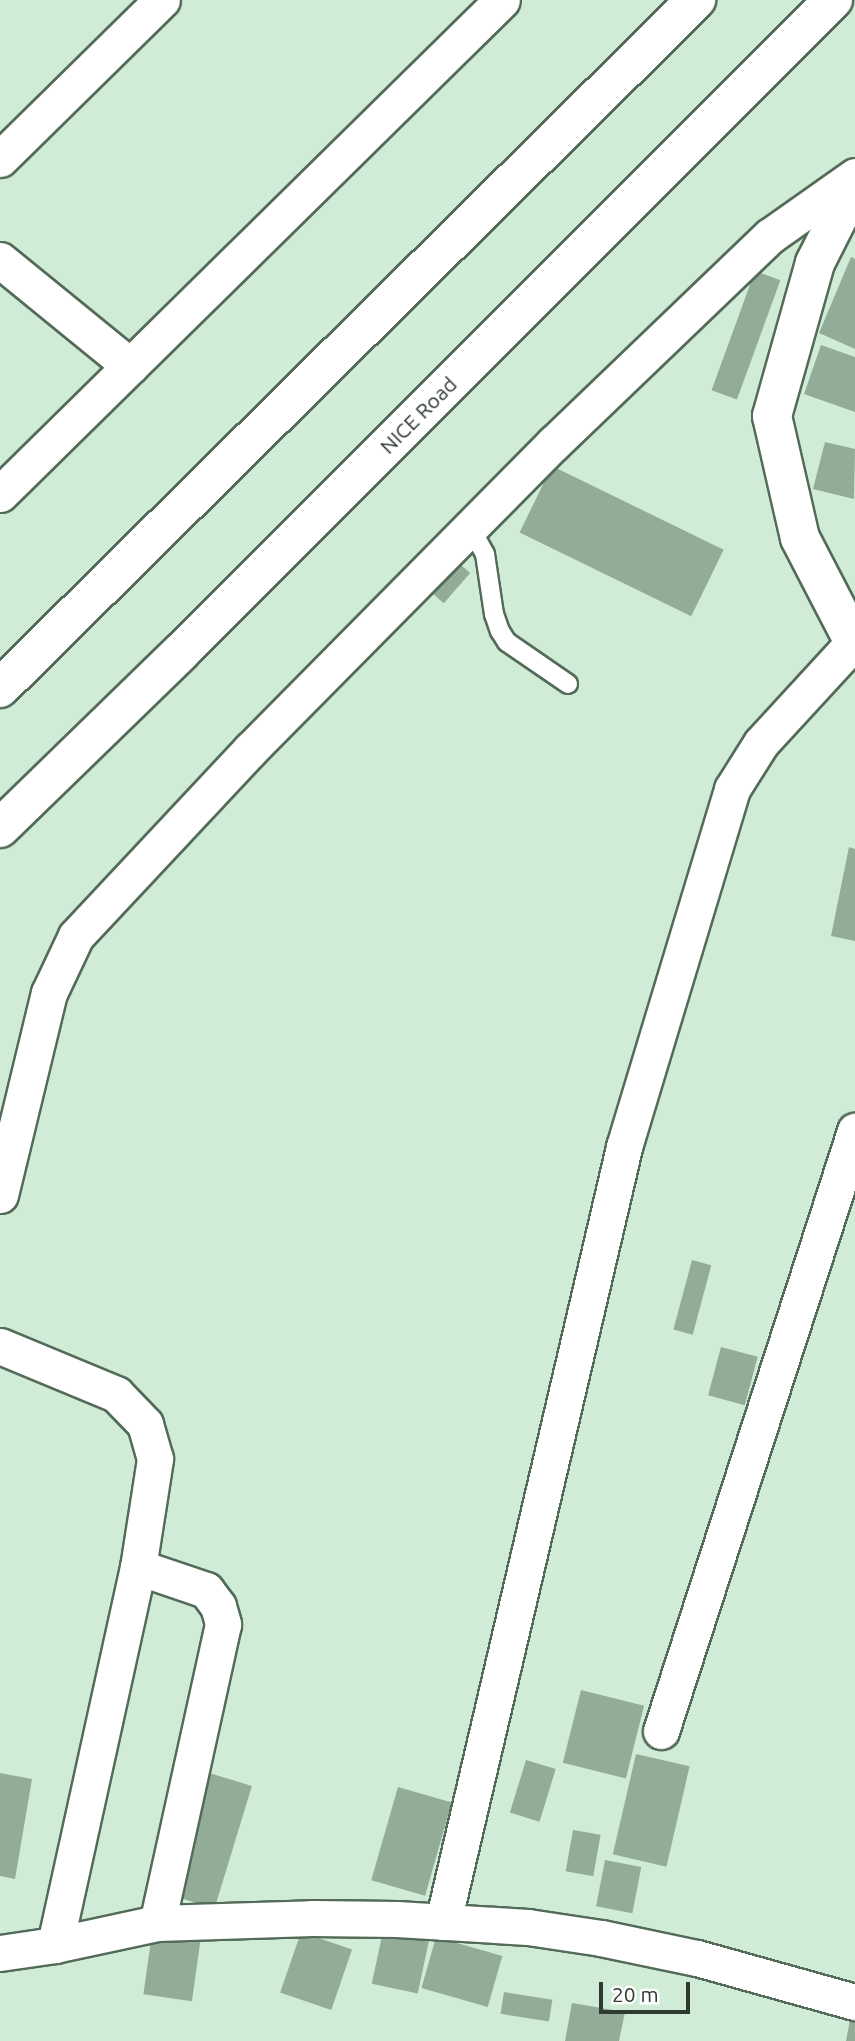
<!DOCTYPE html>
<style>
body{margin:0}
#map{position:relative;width:855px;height:2041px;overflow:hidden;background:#d1ecd6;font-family:Ubuntu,sans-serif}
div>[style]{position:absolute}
.building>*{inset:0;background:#92ac97;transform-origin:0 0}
.roads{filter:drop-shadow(2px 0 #536b58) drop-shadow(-2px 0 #536b58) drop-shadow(0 2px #536b58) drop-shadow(0 -2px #536b58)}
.lane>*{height:18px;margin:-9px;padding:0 9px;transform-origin:9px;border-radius:9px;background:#fff}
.street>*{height:35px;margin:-17.5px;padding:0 17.5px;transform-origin:17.5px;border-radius:17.5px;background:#fff}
.secondary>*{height:38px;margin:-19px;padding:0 19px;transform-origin:19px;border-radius:19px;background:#fff}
.highway>*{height:38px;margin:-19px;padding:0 19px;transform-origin:19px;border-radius:19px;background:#fff}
span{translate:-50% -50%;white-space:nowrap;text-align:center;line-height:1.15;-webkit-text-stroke:5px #fff;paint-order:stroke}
.street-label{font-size:21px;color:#2f3a31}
.scale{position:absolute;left:599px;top:1982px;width:91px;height:32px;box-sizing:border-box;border:4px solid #2f3a31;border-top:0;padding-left:9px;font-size:21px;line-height:24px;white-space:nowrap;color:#2f3a31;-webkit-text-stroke:5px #fff;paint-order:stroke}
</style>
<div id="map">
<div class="building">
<div style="clip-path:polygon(851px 257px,855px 259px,855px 349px,819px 333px)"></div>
<div style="left:755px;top:271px;width:27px;height:127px;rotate:20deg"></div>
<div style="clip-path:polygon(821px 345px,855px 357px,855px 412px,804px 394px)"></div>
<div style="clip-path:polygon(825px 442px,855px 449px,854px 499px,813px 489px)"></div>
<div style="left:552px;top:466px;width:191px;height:74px;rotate:26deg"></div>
<div style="left:455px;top:560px;width:20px;height:40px;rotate:41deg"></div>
<div style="clip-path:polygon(849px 847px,855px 849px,855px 941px,831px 936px)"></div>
<div style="left:692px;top:1260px;width:20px;height:72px;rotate:15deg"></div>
<div style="left:721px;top:1347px;width:38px;height:50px;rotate:15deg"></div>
<div style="left:581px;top:1690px;width:65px;height:75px;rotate:14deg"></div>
<div style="left:636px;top:1754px;width:55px;height:103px;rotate:13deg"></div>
<div style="left:526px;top:1760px;width:31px;height:55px;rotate:17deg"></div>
<div style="left:206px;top:1772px;width:48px;height:128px;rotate:17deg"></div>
<div style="clip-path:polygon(0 1773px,32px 1779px,15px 1879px,0 1876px)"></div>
<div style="left:398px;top:1787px;width:56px;height:97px;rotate:16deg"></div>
<div style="left:573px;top:1830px;width:28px;height:42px;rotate:10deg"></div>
<div style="left:605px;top:1860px;width:37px;height:47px;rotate:11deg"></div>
<div style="left:153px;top:1926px;width:49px;height:69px;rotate:8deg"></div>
<div style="left:383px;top:1931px;width:47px;height:54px;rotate:12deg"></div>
<div style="left:301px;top:1932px;width:54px;height:64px;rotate:19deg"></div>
<div style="left:436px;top:1937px;width:69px;height:53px;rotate:16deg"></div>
<div style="left:504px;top:1992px;width:49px;height:22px;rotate:9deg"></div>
<div style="clip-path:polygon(572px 2003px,625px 2012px,619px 2041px,565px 2041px)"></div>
<div style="clip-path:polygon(852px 2009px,855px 2010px,855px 2041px,846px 2041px)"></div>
</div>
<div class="roads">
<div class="lane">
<div style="left:470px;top:527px;width:31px;rotate:61deg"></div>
<div style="left:485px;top:554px;width:61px;rotate:81.5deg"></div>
<div style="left:494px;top:614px;width:18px;rotate:71deg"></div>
<div style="left:500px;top:631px;width:13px;rotate:58deg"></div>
<div style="left:507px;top:642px;width:74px;rotate:34.5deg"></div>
</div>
<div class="street">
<div style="left:0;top:159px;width:227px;rotate:-44.5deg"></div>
<div style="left:0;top:260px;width:168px;rotate:39.2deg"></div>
<div style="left:0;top:494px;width:704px;rotate:-44.54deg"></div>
<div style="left:0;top:1195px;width:208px;rotate:-76.4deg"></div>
<div style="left:49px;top:993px;width:63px;rotate:-64.7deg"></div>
<div style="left:76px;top:936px;width:255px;rotate:-46.9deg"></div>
<div style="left:250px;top:750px;width:432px;rotate:-45.3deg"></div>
<div style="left:554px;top:443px;width:299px;rotate:-43.8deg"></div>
<div style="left:770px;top:236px;width:104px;rotate:-35.2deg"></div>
<div style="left:0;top:1346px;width:126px;rotate:22.5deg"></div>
<div style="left:116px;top:1394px;width:42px;rotate:46deg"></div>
<div style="left:145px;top:1424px;width:36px;rotate:74deg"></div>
<div style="left:155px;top:1459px;width:109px;rotate:98.9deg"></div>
<div style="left:138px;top:1567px;width:387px;rotate:102.4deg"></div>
<div style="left:138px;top:1567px;width:72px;rotate:18.7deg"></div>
<div style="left:206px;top:1590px;width:20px;rotate:53deg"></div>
<div style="left:218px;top:1606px;width:19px;rotate:74deg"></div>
<div style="left:223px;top:1624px;width:306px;rotate:102.4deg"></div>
<div style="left:661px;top:1731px;width:631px;rotate:-72.08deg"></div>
<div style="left:443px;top:1922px;width:796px;rotate:-76.85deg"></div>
<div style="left:624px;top:1147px;width:374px;rotate:-73.2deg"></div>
<div style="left:732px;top:789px;width:54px;rotate:-57.8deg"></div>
<div style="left:761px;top:743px;width:137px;rotate:-47.4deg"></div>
<div style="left:0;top:1953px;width:56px;rotate:-8.3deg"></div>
<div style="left:55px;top:1945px;width:104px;rotate:-12.2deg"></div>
<div style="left:157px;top:1923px;width:155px;rotate:-1.8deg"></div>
<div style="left:312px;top:1918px;width:85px;rotate:0.7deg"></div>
<div style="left:397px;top:1919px;width:131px;rotate:3.5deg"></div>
<div style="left:528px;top:1927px;width:74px;rotate:8.6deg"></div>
<div style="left:601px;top:1938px;width:98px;rotate:11.8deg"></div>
<div style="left:697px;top:1958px;width:164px;rotate:15.6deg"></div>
</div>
<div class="secondary">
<div style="left:855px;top:184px;width:89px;rotate:116.9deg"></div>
<div style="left:815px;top:263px;width:159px;rotate:105.7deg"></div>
<div style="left:772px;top:416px;width:125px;rotate:77.1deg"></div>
<div style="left:800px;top:538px;width:119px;rotate:62.6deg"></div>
</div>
<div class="highway">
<div style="left:0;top:688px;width:979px;rotate:-44.67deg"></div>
<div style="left:0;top:828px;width:252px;rotate:-44.2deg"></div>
<div style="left:181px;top:652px;width:922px;rotate:-45deg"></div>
</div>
</div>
<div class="street-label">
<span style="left:418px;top:415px;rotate:-45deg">NICE Road</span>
</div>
<div class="scale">20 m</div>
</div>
